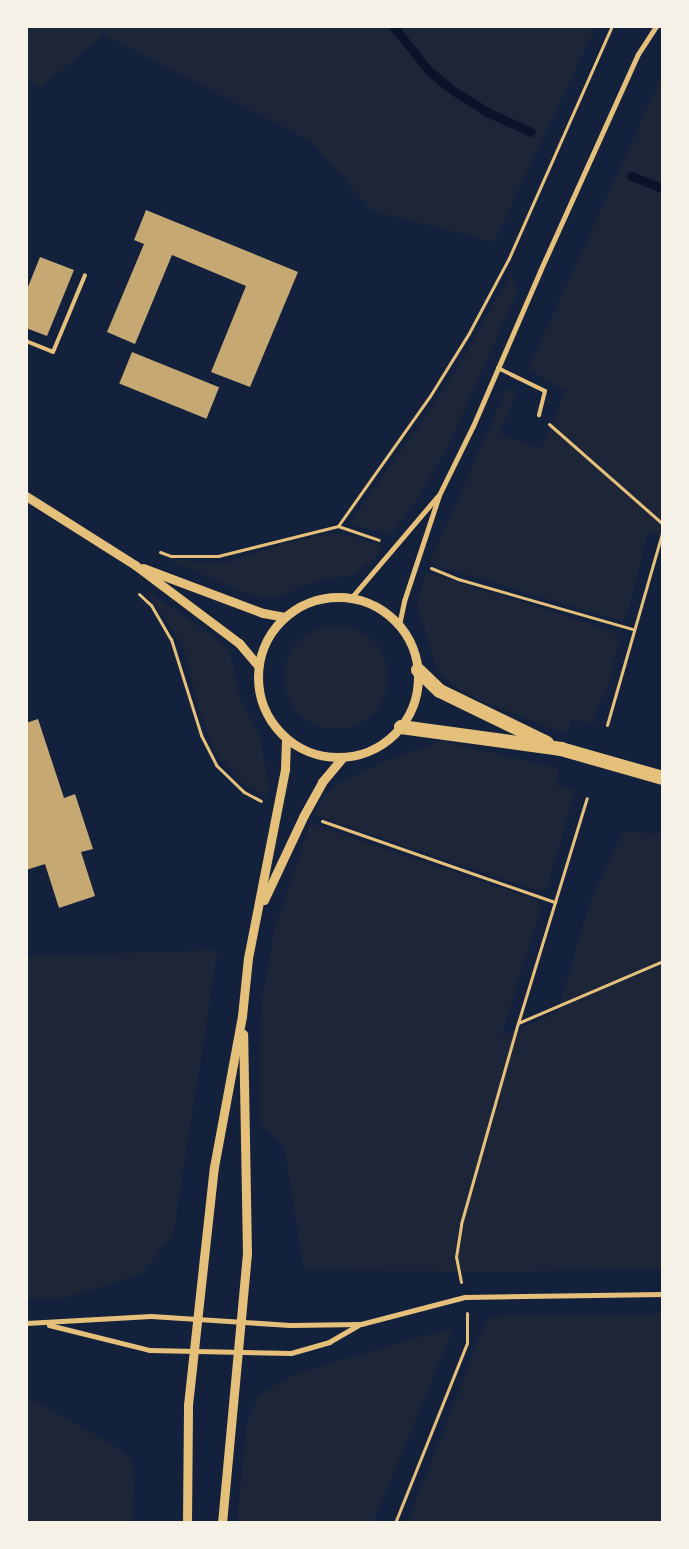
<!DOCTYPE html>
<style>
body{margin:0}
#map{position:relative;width:689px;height:1549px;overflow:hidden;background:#14213d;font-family:Mulish,sans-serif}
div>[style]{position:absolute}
.green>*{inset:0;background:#1d2539}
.round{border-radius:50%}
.stream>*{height:9px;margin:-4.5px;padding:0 4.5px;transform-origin:4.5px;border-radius:4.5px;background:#0b132b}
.building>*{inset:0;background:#c6a872;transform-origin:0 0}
.path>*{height:3px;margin:-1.5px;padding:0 1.5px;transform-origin:1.5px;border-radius:1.5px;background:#e5c07b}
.service>*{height:4px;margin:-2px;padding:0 2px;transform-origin:2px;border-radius:2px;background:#e5c07b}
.minor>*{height:5px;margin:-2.5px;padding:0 2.5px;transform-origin:2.5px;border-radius:2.5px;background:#e5c07b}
.tertiary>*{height:9px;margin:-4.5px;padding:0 4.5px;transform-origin:4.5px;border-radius:4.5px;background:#e5c07b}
.tertiary>.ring{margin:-4.5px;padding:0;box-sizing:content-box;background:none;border:9px solid #e5c07b;border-radius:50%}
.trunk>*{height:14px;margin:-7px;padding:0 7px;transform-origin:7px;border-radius:7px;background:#e5c07b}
span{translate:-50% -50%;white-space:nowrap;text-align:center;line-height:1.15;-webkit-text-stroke:4.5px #f6f1e7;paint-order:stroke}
.frame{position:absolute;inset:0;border:28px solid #f6f1e7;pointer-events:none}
</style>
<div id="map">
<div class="green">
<div style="clip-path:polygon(26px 26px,596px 26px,494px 242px,373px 211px,310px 141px,104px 35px,41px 87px,26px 81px)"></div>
<div style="clip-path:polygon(663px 74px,663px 537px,648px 531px,627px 615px,622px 621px,441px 567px,431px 560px,507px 388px,517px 391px,500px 433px,541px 449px,565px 391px,528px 369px)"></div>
<div style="clip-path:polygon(511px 273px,518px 290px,449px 444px,418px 498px,391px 535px,354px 525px,351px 521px,430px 410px,475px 339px)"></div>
<div style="clip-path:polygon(334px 533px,356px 537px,382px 547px,375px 558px,353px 575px,313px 582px,280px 597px,261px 598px,239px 591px,162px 557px,202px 563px,227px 562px,293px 541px)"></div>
<div style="clip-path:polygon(426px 572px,610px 630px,620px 639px,607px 692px,597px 705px,595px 724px,571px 720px,567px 734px,564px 733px,484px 702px,458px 689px,442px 676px,435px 664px,417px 605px)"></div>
<div style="clip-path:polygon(144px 588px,217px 639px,230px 652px,241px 701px,260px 737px,269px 785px,267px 797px,242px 782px,216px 755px,200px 713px,183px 645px)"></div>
<div class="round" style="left:284px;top:625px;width:104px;height:104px"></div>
<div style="clip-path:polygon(441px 741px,559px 768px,556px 785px,575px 791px,547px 888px,535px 890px,315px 815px,325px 794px,338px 783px,392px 758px)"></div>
<div style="clip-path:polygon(310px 823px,536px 900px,541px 909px,501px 1036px,557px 1013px,590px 903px,622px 832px,663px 834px,663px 1268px,506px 1272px,304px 1270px,284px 1147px,260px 1122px,260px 1055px,262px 999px,275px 927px)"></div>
<div style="clip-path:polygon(218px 950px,173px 1235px,141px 1274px,59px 1300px,26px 1300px,26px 956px)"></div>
<div style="clip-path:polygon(663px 1314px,663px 1523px,407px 1523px,488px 1316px)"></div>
<div style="clip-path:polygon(454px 1327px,373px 1523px,237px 1523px,247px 1423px,258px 1396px,296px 1373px)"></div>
<div style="clip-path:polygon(26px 1396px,117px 1447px,131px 1459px,135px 1475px,132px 1523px,26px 1523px)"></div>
</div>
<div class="stream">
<div style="left:393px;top:26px;width:58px;rotate:51.3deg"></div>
<div style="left:429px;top:71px;width:32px;rotate:39deg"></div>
<div style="left:454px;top:91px;width:41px;rotate:32.2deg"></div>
<div style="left:489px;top:113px;width:46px;rotate:24.3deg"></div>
<div style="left:631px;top:176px;width:34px;rotate:21deg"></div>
</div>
<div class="building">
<div style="clip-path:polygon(146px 210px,298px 272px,250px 387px,211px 372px,246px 286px,172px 255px,135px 344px,107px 332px,144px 244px,134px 240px)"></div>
<div style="clip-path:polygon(40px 257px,74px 270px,47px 336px,26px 328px,26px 292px)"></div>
<div style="left:132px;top:352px;width:94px;height:34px;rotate:22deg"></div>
<div style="clip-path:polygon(38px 719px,64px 798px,75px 794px,93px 849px,81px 852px,95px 896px,59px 908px,45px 864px,26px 870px,26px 723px)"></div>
</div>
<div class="path">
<div style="left:549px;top:424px;width:152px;rotate:41.3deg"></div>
<div style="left:338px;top:526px;width:159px;rotate:-54.7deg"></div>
<div style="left:430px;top:396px;width:74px;rotate:-58.2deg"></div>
<div style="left:469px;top:333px;width:85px;rotate:-61.9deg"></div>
<div style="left:509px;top:258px;width:254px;rotate:-66.1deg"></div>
<div style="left:160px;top:552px;width:12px;rotate:20deg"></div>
<div style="left:171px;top:556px;width:47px"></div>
<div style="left:218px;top:556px;width:124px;rotate:-14deg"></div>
<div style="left:338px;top:526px;width:43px;rotate:18.9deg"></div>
<div style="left:431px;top:568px;width:29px;rotate:22deg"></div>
<div style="left:458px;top:579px;width:181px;rotate:16deg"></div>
<div style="left:139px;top:594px;width:16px;rotate:43deg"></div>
<div style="left:151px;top:605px;width:39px;rotate:60deg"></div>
<div style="left:171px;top:639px;width:101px;rotate:72.6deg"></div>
<div style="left:201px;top:735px;width:34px;rotate:63deg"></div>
<div style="left:216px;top:765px;width:39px;rotate:44deg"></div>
<div style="left:244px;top:792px;width:19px;rotate:28deg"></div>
<div style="left:607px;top:725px;width:203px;rotate:-74deg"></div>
<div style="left:322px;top:821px;width:247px;rotate:19.2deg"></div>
<div style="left:518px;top:1023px;width:158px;rotate:-23.2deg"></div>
<div style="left:461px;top:1282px;width:25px;rotate:-101deg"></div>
<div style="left:456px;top:1257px;width:33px;rotate:-81deg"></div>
<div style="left:461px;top:1224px;width:209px;rotate:-74.2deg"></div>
<div style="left:518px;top:1023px;width:235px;rotate:-73deg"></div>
<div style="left:395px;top:1523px;width:194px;rotate:-68.2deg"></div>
<div style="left:467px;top:1343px;width:30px;rotate:-90deg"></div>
</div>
<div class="service">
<div style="left:26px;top:341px;width:29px;rotate:22deg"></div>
<div style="left:53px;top:352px;width:83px;rotate:-67.4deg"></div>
<div style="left:498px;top:368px;width:52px;rotate:26.1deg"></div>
<div style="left:545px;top:391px;width:25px;rotate:104deg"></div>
</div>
<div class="minor">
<div style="left:351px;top:598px;width:133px;rotate:-49.6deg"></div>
<div style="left:399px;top:625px;width:25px;rotate:-78deg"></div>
<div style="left:404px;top:601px;width:112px;rotate:-71.7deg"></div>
<div style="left:439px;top:495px;width:77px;rotate:-63.8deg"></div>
<div style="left:473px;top:426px;width:169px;rotate:-66.6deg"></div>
<div style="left:540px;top:271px;width:238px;rotate:-65.7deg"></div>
<div style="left:638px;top:54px;width:33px;rotate:-57deg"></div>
<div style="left:26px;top:1323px;width:125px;rotate:-3.2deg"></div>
<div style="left:151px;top:1316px;width:139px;rotate:3.7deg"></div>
<div style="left:290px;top:1325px;width:71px;rotate:-0.8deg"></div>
<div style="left:361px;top:1324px;width:107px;rotate:-14.6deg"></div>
<div style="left:465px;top:1297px;width:198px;rotate:-0.9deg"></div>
<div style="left:49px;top:1325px;width:103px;rotate:14deg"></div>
<div style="left:149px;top:1350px;width:142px;rotate:1.2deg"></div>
<div style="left:291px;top:1353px;width:40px;rotate:-16deg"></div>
<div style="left:329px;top:1342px;width:34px;rotate:-30deg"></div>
</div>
<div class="tertiary">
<div style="left:26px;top:496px;width:129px;rotate:32.3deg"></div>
<div style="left:135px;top:565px;width:130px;rotate:36.9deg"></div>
<div style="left:239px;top:643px;width:30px;rotate:50deg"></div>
<div style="left:143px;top:568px;width:128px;rotate:20.6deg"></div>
<div style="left:263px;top:613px;width:22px;rotate:10deg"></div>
<div class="ring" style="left:258px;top:597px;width:151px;height:151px"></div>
<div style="left:264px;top:900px;width:94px;rotate:-64.8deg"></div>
<div style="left:304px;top:815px;width:38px;rotate:-61deg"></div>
<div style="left:322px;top:782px;width:31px;rotate:-50deg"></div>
<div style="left:187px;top:1523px;width:118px;rotate:-89.5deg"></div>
<div style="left:188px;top:1405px;width:239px;rotate:-83.8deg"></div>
<div style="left:214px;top:1167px;width:154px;rotate:-79.5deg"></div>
<div style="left:242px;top:1016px;width:58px;rotate:-84.1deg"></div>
<div style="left:248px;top:958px;width:193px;rotate:-78.9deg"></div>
<div style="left:285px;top:769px;width:30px;rotate:-88deg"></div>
<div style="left:222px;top:1523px;width:270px;rotate:-84.7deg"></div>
<div style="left:247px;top:1254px;width:220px;rotate:-91deg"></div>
</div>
<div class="trunk">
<div style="left:418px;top:670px;width:30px;rotate:44deg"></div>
<div style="left:440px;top:691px;width:119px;rotate:25.9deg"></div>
<div style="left:401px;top:727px;width:162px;rotate:7.8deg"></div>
<div style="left:561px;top:749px;width:106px;rotate:15.9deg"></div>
</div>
<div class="frame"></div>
</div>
